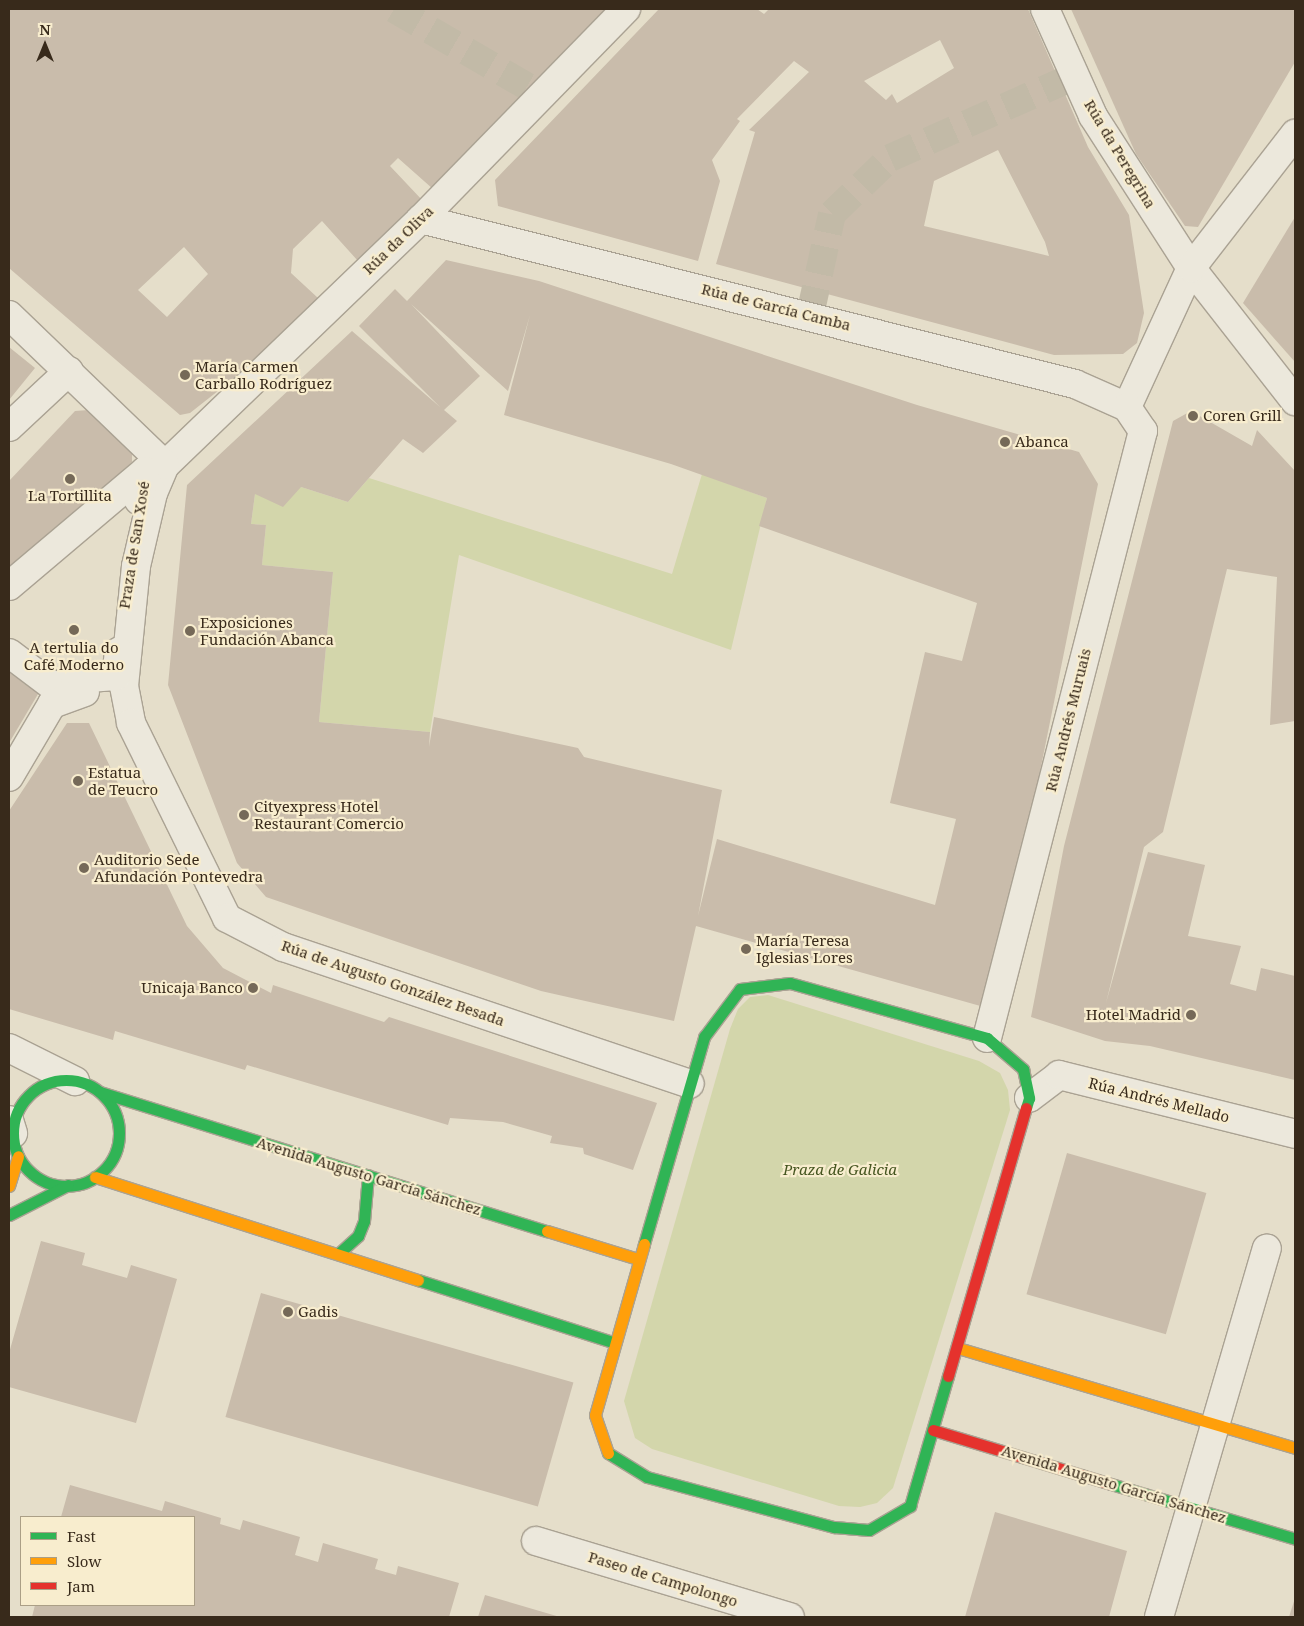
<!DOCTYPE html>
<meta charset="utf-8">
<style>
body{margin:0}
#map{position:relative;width:1304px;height:1626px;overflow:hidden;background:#e5deca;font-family:"Noto Serif",serif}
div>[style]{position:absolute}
.green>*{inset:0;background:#d3d6ab}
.building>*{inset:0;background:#c9bcab;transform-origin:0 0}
.street-tunnel>*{height:28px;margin-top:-14px;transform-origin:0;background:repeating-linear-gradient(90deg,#c2baa7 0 28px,transparent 0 42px)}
.roads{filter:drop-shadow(1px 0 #aaa293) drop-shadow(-1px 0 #aaa293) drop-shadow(0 1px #aaa293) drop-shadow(0 -1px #aaa293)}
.street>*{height:28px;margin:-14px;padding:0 14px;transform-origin:14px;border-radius:14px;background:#ece8dc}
.fast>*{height:11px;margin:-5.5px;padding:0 5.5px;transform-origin:5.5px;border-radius:5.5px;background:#30b455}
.fast>.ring{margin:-5.5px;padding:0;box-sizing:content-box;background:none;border:11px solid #30b455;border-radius:50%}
.slow>*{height:11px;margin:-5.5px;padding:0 5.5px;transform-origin:5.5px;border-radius:5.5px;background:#ff9f0a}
.jam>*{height:11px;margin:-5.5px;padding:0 5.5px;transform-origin:5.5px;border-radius:5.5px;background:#e5322d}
.dots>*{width:14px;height:14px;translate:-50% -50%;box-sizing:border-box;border:2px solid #f8edce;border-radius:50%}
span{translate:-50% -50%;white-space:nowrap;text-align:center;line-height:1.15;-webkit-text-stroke:4.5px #f8edce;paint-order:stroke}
.street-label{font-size:15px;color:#382a1b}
.poi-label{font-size:15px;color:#382a1b}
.left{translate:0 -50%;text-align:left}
.right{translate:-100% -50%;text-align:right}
.park-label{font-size:15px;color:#465620;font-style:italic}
.frame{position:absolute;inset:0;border:10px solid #382a1b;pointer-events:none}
.legend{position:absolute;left:20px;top:1516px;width:175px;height:90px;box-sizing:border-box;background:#f8edce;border:1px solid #ab9f86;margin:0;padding:6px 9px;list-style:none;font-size:15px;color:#382a1b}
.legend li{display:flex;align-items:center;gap:10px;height:25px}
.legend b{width:25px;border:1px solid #ab9f86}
.north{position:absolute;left:20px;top:20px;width:50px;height:50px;-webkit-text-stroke:4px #f8edce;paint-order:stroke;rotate:0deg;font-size:14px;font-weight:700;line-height:20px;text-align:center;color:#382a1b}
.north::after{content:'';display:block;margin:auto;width:18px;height:22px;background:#382a1b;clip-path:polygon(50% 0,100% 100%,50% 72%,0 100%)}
</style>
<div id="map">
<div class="green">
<div style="clip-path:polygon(702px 474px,767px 498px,731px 650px,459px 555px,430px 732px,319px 722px,333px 572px,262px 565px,266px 525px,251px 524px,255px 494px,301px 487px,348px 502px,369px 478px,672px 574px)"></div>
<div style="clip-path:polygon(768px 995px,979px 1061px,1000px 1073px,1008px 1090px,1010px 1110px,893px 1488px,877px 1503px,860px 1507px,839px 1506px,652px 1449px,635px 1438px,624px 1401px,730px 1029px,738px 1009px,750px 997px)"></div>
</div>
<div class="building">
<div style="clip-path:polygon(evenodd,9px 9px,618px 9px,433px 189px,398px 158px,390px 166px,423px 201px,358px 261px,322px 221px,293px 249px,291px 273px,318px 298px,237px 376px,190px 413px,180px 415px,9px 268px,9px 9px,184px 247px,208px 274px,167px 317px,138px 290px,184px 247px)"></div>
<div style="clip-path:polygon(evenodd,659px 9px,757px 9px,764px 14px,769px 9px,1028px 9px,1088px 147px,1129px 215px,1144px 313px,1137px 343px,1123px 354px,1054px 355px,716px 264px,755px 132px,749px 130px,809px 72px,794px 61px,737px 119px,740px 121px,712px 160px,720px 181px,698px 261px,498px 206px,495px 180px,659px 9px,940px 40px,954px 68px,897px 103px,892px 94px,886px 100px,864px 81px,940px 40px,659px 9px,998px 150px,1045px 242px,1049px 256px,924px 226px,934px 181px,998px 150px)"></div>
<div style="clip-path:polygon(1071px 9px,1295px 9px,1295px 62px,1198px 227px,1185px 226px,1136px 154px)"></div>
<div style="clip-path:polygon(1295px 217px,1295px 362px,1243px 303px)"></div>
<div style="clip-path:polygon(evenodd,446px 260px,539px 281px,917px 405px,1079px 452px,1098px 484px,1027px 836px,984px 1007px,696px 926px,674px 1021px,541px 991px,266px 897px,237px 863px,168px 685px,187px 485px,352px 331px,440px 407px,359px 326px,395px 289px,407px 301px,446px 260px,411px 304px,508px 391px,530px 315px,504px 415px,671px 464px,767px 498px,759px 526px,977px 603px,962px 661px,925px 652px,890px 803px,956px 819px,935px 905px,717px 839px,698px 916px,722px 790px,584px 757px,578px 748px,434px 717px,429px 747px,430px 732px,319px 722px,333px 572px,262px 565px,266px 525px,251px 524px,255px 494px,283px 507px,301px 487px,348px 502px,403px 439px,423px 453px,457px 421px,444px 410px,480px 376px,411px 304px)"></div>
<div style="clip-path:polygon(9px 347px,35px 368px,9px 400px)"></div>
<div style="clip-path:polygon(89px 410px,132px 452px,132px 462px,9px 576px,9px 481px,75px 411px)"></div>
<div style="clip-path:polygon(1191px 411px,1252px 446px,1257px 430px,1295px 471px,1295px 721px,1270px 725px,1277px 577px,1227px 569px,1163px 832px,1144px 847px,1106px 1003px,1148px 852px,1205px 865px,1188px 936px,1241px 946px,1230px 984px,1256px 991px,1261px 968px,1295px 976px,1295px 1080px,1150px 1046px,1105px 1041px,1031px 1017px,1064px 846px,1173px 421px)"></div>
<div style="clip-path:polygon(9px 664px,41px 689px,9px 743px)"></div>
<div style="clip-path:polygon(67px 723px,89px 723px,187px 926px,223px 968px,271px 993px,273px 985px,384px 1022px,389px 1017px,657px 1103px,633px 1170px,584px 1154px,583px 1148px,550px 1143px,552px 1136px,503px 1122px,450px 1118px,448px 1125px,247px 1065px,245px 1070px,115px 1031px,113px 1040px,9px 1009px,9px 811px)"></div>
<div style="left:1067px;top:1153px;width:145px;height:147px;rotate:16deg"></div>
<div style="clip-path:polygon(41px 1241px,85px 1253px,82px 1265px,127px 1278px,131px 1265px,177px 1279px,136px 1423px,9px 1387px,9px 1353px)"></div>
<div style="left:261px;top:1293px;width:325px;height:129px;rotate:16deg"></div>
<div style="clip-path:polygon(70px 1485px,162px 1511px,165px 1501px,221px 1518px,220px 1524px,240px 1530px,243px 1520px,300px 1537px,295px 1555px,318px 1562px,323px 1543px,378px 1559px,375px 1569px,396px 1575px,398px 1566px,459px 1583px,449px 1617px,32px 1617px,35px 1605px,194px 1605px,194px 1517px,61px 1517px)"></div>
<div style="clip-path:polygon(995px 1512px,1127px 1551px,1109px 1617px,965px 1617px)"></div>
<div style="clip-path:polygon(485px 1595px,560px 1617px,478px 1617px)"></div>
<div style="clip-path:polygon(1295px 1598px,1295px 1617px,1289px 1617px)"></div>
</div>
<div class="street-tunnel">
<div style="left:394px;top:9px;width:171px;rotate:30.2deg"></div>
<div style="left:810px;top:315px;width:103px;rotate:-77.7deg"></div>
<div style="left:832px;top:214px;width:81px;rotate:-44deg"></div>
<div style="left:890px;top:158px;width:202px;rotate:-23.9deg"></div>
</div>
<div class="roads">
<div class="street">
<div style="left:626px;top:9px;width:293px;rotate:134.3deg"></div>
<div style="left:421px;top:219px;width:355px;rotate:136.1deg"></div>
<div style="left:165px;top:465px;width:30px;rotate:113deg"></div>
<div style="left:153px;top:493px;width:75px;rotate:103.1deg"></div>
<div style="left:136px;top:566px;width:121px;rotate:95.7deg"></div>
<div style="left:124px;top:686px;width:38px;rotate:79deg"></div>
<div style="left:131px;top:723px;width:217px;rotate:63.8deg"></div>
<div style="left:227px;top:918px;width:63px;rotate:27.4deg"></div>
<div style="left:283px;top:947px;width:429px;rotate:18.6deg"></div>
<div style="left:1045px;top:9px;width:117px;rotate:65.8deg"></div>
<div style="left:1093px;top:116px;width:181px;rotate:57.2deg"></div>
<div style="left:1191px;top:268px;width:169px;rotate:52deg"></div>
<div style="left:421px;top:219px;width:674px;rotate:14.16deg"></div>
<div style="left:1075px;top:384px;width:57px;rotate:23.9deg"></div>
<div style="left:9px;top:315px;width:216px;rotate:43.9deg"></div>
<div style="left:1127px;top:407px;width:153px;rotate:-65.3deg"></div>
<div style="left:1191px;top:268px;width:170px;rotate:-52.2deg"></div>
<div style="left:9px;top:427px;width:82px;rotate:-43deg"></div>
<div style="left:9px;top:586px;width:178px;rotate:-40.2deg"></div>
<div style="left:145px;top:471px;width:30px;rotate:102deg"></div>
<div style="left:9px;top:653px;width:56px;rotate:37.1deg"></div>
<div style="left:54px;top:687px;width:22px;rotate:-21deg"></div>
<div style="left:75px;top:679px;width:41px;rotate:-4.2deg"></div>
<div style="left:116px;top:676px;width:25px;rotate:-83deg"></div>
<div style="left:9px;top:777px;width:85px;rotate:-59.5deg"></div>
<div style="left:52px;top:704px;width:35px;rotate:-20deg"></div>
<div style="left:987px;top:1038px;width:627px;rotate:-75.59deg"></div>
<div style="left:1143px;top:431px;width:29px;rotate:-124deg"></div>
<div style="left:9px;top:1048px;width:74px;rotate:26.6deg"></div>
<div style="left:1029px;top:1098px;width:38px;rotate:-37deg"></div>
<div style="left:1059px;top:1075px;width:243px;rotate:14deg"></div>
<div style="left:9px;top:1120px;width:14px;rotate:73deg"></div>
<div style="left:536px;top:1541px;width:265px;rotate:16.7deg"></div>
<div style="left:1159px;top:1617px;width:384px;rotate:-73.7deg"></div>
</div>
<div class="fast">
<div style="left:790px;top:983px;width:205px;rotate:15.6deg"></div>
<div style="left:987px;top:1038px;width:48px;rotate:40.7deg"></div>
<div style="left:1023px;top:1069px;width:30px;rotate:78deg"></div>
<div style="left:1029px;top:1098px;width:10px;rotate:107deg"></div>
<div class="ring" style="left:13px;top:1080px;width:95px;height:95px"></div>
<div style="left:100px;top:1092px;width:468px;rotate:17.3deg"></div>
<div style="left:9px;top:1215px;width:66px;rotate:-27deg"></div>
<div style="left:644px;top:1244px;width:216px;rotate:-73.8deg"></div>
<div style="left:704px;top:1037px;width:60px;rotate:-53.1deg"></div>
<div style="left:740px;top:989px;width:50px;rotate:-6.8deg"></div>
<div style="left:338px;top:1254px;width:27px;rotate:-42deg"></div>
<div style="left:358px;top:1236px;width:16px;rotate:-68deg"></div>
<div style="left:364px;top:1221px;width:46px;rotate:-85deg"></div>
<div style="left:418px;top:1280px;width:204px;rotate:17.7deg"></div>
<div style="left:608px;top:1453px;width:46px;rotate:31.6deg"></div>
<div style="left:647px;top:1477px;width:194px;rotate:15deg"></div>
<div style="left:834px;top:1527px;width:35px;rotate:5deg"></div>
<div style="left:869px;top:1530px;width:48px;rotate:-30.3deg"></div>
<div style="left:910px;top:1506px;width:135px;rotate:-73.7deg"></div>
<div style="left:1111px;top:1484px;width:192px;rotate:16.6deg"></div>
</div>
<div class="slow">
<div style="left:95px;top:1177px;width:339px;rotate:17.7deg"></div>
<div style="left:9px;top:1186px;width:31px;rotate:-73deg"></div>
<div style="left:547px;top:1231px;width:95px;rotate:17.1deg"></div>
<div style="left:958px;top:1348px;width:352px;rotate:16.5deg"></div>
<div style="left:608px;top:1453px;width:40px;rotate:-108.9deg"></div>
<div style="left:595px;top:1415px;width:178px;rotate:-74deg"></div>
</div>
<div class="jam">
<div style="left:948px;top:1376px;width:279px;rotate:-73.8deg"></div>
<div style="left:933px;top:1430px;width:186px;rotate:16.9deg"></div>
</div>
</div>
<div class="dots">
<div style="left:185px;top:375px;background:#756958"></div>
<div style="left:1193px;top:416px;background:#756958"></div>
<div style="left:1005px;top:442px;background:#756958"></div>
<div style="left:70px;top:479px;background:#756958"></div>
<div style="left:74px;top:630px;background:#756958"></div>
<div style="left:190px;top:631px;background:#756958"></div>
<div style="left:78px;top:781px;background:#756958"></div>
<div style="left:244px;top:815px;background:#756958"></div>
<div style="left:84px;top:868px;background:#756958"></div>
<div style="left:746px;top:949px;background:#756958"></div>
<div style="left:253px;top:988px;background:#756958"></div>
<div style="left:1191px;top:1015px;background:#756958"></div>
<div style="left:288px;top:1312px;background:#756958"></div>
</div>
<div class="street-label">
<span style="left:1120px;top:154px;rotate:59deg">Rúa da Peregrina</span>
<span style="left:398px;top:240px;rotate:-44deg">Rúa da Oliva</span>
<span style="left:776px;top:307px;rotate:14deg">Rúa de García Camba</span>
<span style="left:134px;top:545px;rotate:-81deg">Praza de San Xosé</span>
<span style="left:1068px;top:720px;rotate:-76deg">Rúa Andrés Muruais</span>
<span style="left:393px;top:983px;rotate:19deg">Rúa de Augusto González Besada</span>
<span style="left:1159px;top:1100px;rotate:14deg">Rúa Andrés Mellado</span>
<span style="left:369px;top:1176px;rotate:17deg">Avenida Augusto García Sánchez</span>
<span style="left:1114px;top:1484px;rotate:17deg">Avenida Augusto García Sánchez</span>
<span style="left:663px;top:1579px;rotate:17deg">Paseo de Campolongo</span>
</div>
<div class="poi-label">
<span class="left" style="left:195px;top:375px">María Carmen<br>Carballo Rodríguez</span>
<span class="left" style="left:1203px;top:416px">Coren Grill</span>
<span class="left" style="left:1015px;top:442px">Abanca</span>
<span style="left:70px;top:496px">La Tortillita</span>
<span class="left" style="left:200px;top:631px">Exposiciones<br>Fundación Abanca</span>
<span style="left:74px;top:656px">A tertulia do<br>Café Moderno</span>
<span class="left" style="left:88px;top:781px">Estatua<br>de Teucro</span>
<span class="left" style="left:254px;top:815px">Cityexpress Hotel<br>Restaurant Comercio</span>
<span class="left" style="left:94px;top:868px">Auditorio Sede<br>Afundación Pontevedra</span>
<span class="left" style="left:756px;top:949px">María Teresa<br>Iglesias Lores</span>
<span class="right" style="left:243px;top:988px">Unicaja Banco</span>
<span class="right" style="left:1181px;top:1015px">Hotel Madrid</span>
<span class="left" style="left:298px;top:1312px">Gadis</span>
</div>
<div class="park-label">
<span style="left:840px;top:1170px">Praza de Galicia</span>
</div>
<div class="frame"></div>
<ul class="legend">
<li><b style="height:6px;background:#30b455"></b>Fast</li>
<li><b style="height:6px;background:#ff9f0a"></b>Slow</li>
<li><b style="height:6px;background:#e5322d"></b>Jam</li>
</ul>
<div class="north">N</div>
</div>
